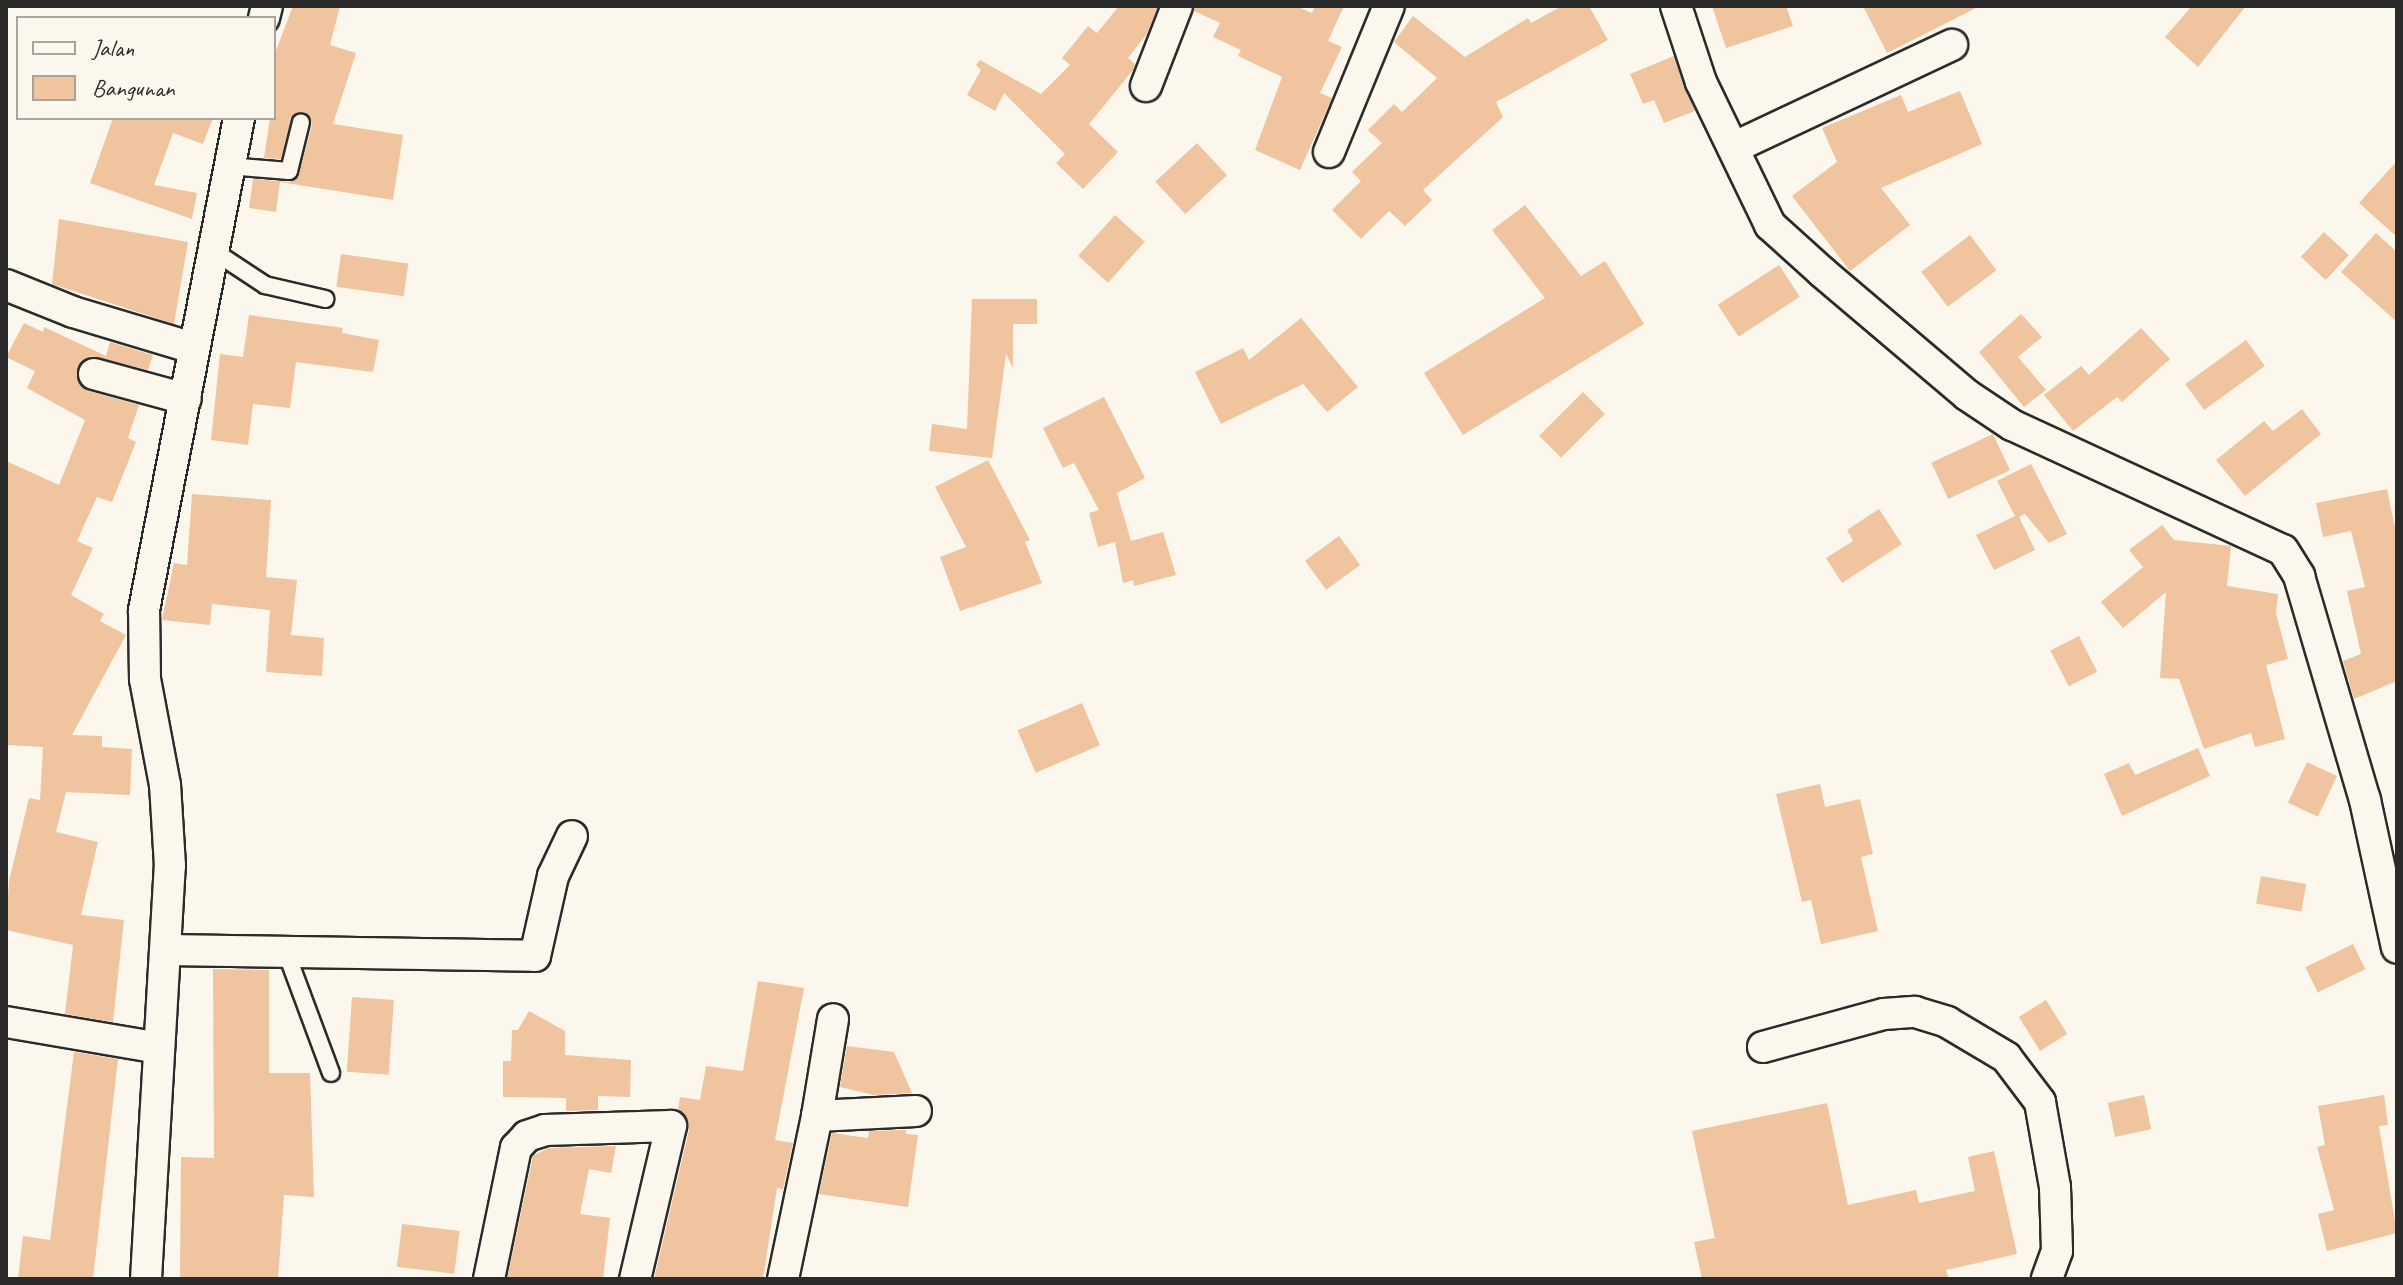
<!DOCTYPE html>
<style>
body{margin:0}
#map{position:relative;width:2403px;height:1285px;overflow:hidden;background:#fbf7ec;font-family:Caveat,sans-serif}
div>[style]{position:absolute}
.building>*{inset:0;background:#efc49e;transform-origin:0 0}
.roads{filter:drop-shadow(2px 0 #2b2b2b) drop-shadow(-2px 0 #2b2b2b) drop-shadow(0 2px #2b2b2b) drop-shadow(0 -2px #2b2b2b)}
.lane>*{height:16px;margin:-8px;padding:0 8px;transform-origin:8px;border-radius:8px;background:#fbf7ec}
.street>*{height:30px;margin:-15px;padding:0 15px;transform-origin:15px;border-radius:15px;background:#fbf7ec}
span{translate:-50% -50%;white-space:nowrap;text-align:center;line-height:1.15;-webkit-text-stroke:7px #fbf7ec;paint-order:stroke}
.frame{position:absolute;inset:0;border:8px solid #2b2b2b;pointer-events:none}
.legend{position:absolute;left:16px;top:16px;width:260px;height:104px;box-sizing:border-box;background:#fbf7ec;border:2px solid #a8a59f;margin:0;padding:10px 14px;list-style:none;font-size:24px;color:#2b2b2b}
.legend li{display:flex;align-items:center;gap:16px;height:40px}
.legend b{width:40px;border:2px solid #a8a59f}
</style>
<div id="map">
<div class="building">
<div style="clip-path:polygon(293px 6px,340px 6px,330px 45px,356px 53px,333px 124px,403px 135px,393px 200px,280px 182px,276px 212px,249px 208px,253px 179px,289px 182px,298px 178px,312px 125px,308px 114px,294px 114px,281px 159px,264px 158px,270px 118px,274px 118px,274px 56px)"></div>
<div style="clip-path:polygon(1119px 6px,1158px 6px,1147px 34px,1128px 58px,1135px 64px,1133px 70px,1089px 124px,1118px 152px,1083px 189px,1056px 163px,1065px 154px,1004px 93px,995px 111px,967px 95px,981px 70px,976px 65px,980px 60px,1041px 94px,1070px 65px,1062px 58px,1088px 26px,1097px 33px)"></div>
<div style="clip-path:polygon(1195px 6px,1296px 6px,1312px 13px,1315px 6px,1344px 6px,1328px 41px,1342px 47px,1320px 93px,1332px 98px,1300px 170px,1255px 150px,1282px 77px,1238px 56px,1241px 50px,1213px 37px,1220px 23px,1194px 11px)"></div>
<div style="clip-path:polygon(1562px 6px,1589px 6px,1608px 40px,1496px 102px,1503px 117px,1423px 190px,1432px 200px,1405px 226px,1389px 211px,1361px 239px,1332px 210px,1361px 181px,1352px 172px,1382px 143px,1368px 130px,1394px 104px,1402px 112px,1437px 78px,1394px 42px,1413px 16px,1465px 57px,1528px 18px,1531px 23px)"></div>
<div style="clip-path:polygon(1712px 6px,1786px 6px,1793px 26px,1726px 48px)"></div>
<div style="clip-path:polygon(1863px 6px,1980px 6px,1887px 53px)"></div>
<div style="clip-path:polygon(2192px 6px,2246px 6px,2198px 67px,2165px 37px)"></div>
<div style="clip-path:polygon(1674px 56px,1695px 111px,1664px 123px,1654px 100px,1643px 104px,1630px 74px)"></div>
<div style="clip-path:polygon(1960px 91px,1982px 144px,1881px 188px,1910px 225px,1850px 271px,1792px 196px,1837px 162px,1822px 128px,1901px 95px,1908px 112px)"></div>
<div style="clip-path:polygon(113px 118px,213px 118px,203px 144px,173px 133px,154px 185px,197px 193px,192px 219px,90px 183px)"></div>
<div style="left:1197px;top:143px;width:44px;height:57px;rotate:47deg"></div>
<div style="clip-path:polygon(2397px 161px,2397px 237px,2359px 203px)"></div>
<div style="clip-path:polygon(1525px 205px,1581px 276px,1605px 261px,1644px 324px,1463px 435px,1424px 373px,1545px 298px,1492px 230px)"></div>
<div style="left:1115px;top:215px;width:40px;height:55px;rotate:42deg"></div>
<div style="clip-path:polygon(59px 219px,188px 242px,174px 324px,52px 284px)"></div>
<div style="left:2324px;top:232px;width:34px;height:34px;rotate:43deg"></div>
<div style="clip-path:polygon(2376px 233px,2397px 252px,2397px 322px,2341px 272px)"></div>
<div style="left:1970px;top:235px;width:44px;height:61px;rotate:53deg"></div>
<div style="left:341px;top:254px;width:68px;height:33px;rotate:8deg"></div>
<div style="left:1779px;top:265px;width:38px;height:73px;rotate:57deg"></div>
<div style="clip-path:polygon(972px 299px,1037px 299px,1037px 324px,1013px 324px,1013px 368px,1006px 354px,992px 458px,929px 451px,932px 424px,967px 429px)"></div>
<div style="clip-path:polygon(2021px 314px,2042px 337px,2018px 357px,2046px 390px,2024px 407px,1979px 352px)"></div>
<div style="clip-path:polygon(249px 315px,343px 328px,342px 333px,379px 340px,373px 372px,296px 362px,290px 408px,253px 404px,248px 445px,211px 440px,220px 354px,243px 357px)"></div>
<div style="clip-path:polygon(1301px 318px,1358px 387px,1327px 412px,1303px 384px,1221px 424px,1195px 372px,1243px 348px,1249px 360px)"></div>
<div style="clip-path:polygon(24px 323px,43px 332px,44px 327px,106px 356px,110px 342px,153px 355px,148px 370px,90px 356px,77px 370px,81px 386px,89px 391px,139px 405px,128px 438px,136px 442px,112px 502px,97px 497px,77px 541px,93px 548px,71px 595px,104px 614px,100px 621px,126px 635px,72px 735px,102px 736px,102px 747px,132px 749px,130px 795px,66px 792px,56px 832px,98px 842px,81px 915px,124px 920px,113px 1022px,65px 1014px,73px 945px,6px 930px,9px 881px,29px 798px,40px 800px,43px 747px,6px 745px,6px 461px,59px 485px,85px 420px,27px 388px,35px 371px,6px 357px)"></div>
<div style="clip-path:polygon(2141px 328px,2170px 359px,2122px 402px,2117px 397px,2073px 431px,2044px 395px,2081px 366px,2089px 375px)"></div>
<div style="left:2246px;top:340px;width:32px;height:75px;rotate:54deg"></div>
<div style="left:1583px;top:392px;width:31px;height:62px;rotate:45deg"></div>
<div style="clip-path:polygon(1104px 397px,1145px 478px,1117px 493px,1131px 541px,1163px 532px,1176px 575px,1134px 586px,1133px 580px,1123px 583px,1115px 542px,1098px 547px,1089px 513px,1099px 510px,1074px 463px,1063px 468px,1043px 428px)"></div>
<div style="clip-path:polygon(2302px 409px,2321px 434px,2245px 496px,2216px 460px,2264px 421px,2273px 431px)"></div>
<div style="left:1993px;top:434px;width:40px;height:68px;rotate:65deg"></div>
<div style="clip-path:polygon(988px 460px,1030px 540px,1025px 542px,1042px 583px,960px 611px,940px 557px,966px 547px,935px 487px)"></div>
<div style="clip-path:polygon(2031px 464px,2067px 534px,2049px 543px,2025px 514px,2019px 517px,2035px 550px,1994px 570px,1976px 535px,2015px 516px,1997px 481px)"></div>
<div style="clip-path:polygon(2387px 489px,2397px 538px,2397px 681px,2354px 699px,2343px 661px,2361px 654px,2347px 591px,2365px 587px,2351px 531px,2323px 537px,2316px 503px)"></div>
<div style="clip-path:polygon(192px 494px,271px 500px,266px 577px,297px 580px,291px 635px,324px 638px,322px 676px,266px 672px,270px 610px,212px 604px,210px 625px,162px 620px,174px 563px,187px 565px)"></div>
<div style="clip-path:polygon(1879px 509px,1902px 544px,1842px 583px,1826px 558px,1853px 541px,1847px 530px)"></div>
<div style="clip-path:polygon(2162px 525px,2174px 540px,2231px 546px,2227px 586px,2278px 594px,2276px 613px,2288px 659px,2266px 665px,2285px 739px,2255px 747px,2251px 733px,2204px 749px,2179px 679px,2160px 678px,2166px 592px,2123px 628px,2101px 602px,2143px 567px,2129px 550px)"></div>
<div style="left:1339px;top:536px;width:36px;height:42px;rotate:54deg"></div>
<div style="left:2079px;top:636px;width:40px;height:32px;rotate:63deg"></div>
<div style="left:1082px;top:703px;width:46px;height:70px;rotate:67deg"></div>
<div style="clip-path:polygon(2198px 748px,2210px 776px,2122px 816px,2104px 774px,2129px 763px,2135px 775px)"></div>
<div style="left:2307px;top:762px;width:33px;height:45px;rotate:25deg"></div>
<div style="clip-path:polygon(1820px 784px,1825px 807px,1860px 799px,1873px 854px,1861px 857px,1878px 931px,1821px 944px,1811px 900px,1802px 902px,1776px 794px)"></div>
<div style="left:2261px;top:876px;width:46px;height:28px;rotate:10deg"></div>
<div style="left:2353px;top:944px;width:28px;height:53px;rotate:64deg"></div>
<div style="clip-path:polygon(213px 969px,269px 970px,269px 1073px,310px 1073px,314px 1197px,284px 1195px,278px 1279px,180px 1279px,181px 1157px,214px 1158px)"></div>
<div style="clip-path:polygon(758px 981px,804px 988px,775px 1140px,793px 1143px,783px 1189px,777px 1188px,763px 1279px,654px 1279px,689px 1130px,678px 1110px,680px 1097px,700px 1100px,706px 1066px,743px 1071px)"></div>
<div style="left:352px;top:997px;width:42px;height:75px;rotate:4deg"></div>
<div style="left:2046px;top:1000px;width:40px;height:32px;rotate:58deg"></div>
<div style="clip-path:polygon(529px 1011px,565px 1031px,565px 1055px,631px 1060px,630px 1097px,598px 1096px,598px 1110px,566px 1111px,566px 1098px,503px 1097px,503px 1061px,511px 1061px,512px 1030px,518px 1030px)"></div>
<div style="clip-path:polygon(847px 1046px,894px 1052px,912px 1093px,874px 1095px,840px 1087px)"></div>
<div style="clip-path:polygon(74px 1052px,118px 1059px,93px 1279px,18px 1279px,23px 1236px,50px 1240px)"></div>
<div style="left:2144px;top:1095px;width:35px;height:37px;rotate:78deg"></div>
<div style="clip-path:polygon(2384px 1095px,2388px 1125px,2379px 1126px,2397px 1233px,2327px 1251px,2318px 1214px,2334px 1210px,2317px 1147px,2325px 1145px,2318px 1106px)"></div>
<div style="clip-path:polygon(1827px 1103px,1848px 1205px,1916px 1190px,1919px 1203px,1975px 1191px,1968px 1157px,1994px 1151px,2017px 1254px,1946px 1270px,1949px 1279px,1702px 1279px,1694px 1242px,1715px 1238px,1692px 1131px)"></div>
<div style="clip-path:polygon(906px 1130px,906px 1134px,918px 1135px,908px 1207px,819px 1194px,832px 1133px,868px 1138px,869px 1131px)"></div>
<div style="clip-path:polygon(616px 1146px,611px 1173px,589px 1169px,580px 1214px,610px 1218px,603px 1279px,507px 1279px,533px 1156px,548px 1148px)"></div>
<div style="left:402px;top:1224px;width:58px;height:43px;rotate:7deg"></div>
</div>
<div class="roads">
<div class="lane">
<div style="left:228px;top:166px;width:61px;rotate:4.7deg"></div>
<div style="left:289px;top:171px;width:50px;rotate:-76.2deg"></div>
<div style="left:212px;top:250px;width:64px;rotate:33.4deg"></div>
<div style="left:265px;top:285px;width:62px;rotate:13.1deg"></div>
<div style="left:286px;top:952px;width:129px;rotate:69.6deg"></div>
</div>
<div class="street">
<div style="left:1676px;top:6px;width:80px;rotate:71.8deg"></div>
<div style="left:1701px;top:82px;width:159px;rotate:64.2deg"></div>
<div style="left:1770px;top:225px;width:70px;rotate:42.1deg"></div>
<div style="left:1822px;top:272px;width:190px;rotate:40.3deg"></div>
<div style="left:1967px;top:395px;width:54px;rotate:33.7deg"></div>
<div style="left:2012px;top:425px;width:298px;rotate:24.8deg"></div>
<div style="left:2283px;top:550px;width:31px;rotate:58deg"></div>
<div style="left:2299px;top:576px;width:234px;rotate:73.6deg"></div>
<div style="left:2365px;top:800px;width:151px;rotate:77.8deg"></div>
<div style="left:264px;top:18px;width:12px;rotate:-76deg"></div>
<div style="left:1146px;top:86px;width:86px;rotate:-68.8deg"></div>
<div style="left:1735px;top:147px;width:240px;rotate:-25.2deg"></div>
<div style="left:1329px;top:152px;width:158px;rotate:-67.7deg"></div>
<div style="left:6px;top:285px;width:72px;rotate:21.9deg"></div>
<div style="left:73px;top:312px;width:125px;rotate:16.7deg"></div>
<div style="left:94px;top:374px;width:95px;rotate:15.2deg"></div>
<div style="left:166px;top:950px;width:369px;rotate:0.9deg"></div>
<div style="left:535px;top:956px;width:82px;rotate:-77.3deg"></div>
<div style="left:553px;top:876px;width:44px;rotate:-64.6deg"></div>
<div style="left:6px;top:1022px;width:155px;rotate:9.6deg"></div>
<div style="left:1763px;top:1047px;width:125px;rotate:-15.3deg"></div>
<div style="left:1884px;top:1014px;width:31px;rotate:-4deg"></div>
<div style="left:1915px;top:1012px;width:34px;rotate:17deg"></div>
<div style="left:1947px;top:1022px;width:69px;rotate:30.7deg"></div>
<div style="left:2006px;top:1057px;width:56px;rotate:52.9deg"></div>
<div style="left:2040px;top:1102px;width:86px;rotate:80deg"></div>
<div style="left:2055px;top:1187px;width:64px;rotate:88.2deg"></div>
<div style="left:2057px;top:1251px;width:30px;rotate:110deg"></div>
<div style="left:817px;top:1116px;width:98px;rotate:-80.6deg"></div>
<div style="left:146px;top:1279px;width:414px;rotate:-86.7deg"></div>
<div style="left:170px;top:866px;width:81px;rotate:-93.5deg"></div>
<div style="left:165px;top:785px;width:108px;rotate:-100.7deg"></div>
<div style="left:145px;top:679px;width:69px;rotate:-90.8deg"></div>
<div style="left:144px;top:610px;width:501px;rotate:-79.07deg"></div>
<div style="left:489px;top:1279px;width:134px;rotate:-78.4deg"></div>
<div style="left:516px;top:1148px;width:16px;rotate:-47deg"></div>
<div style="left:527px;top:1136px;width:19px;rotate:-18deg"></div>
<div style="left:545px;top:1130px;width:126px;rotate:-1.8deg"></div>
<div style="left:671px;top:1126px;width:157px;rotate:103.2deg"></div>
<div style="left:783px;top:1279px;width:167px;rotate:-78.2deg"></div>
<div style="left:817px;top:1116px;width:99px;rotate:-2.9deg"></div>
</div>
</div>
<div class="frame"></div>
<ul class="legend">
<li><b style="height:10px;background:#fbf7ec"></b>Jalan</li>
<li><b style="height:22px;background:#efc49e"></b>Bangunan</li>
</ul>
</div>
